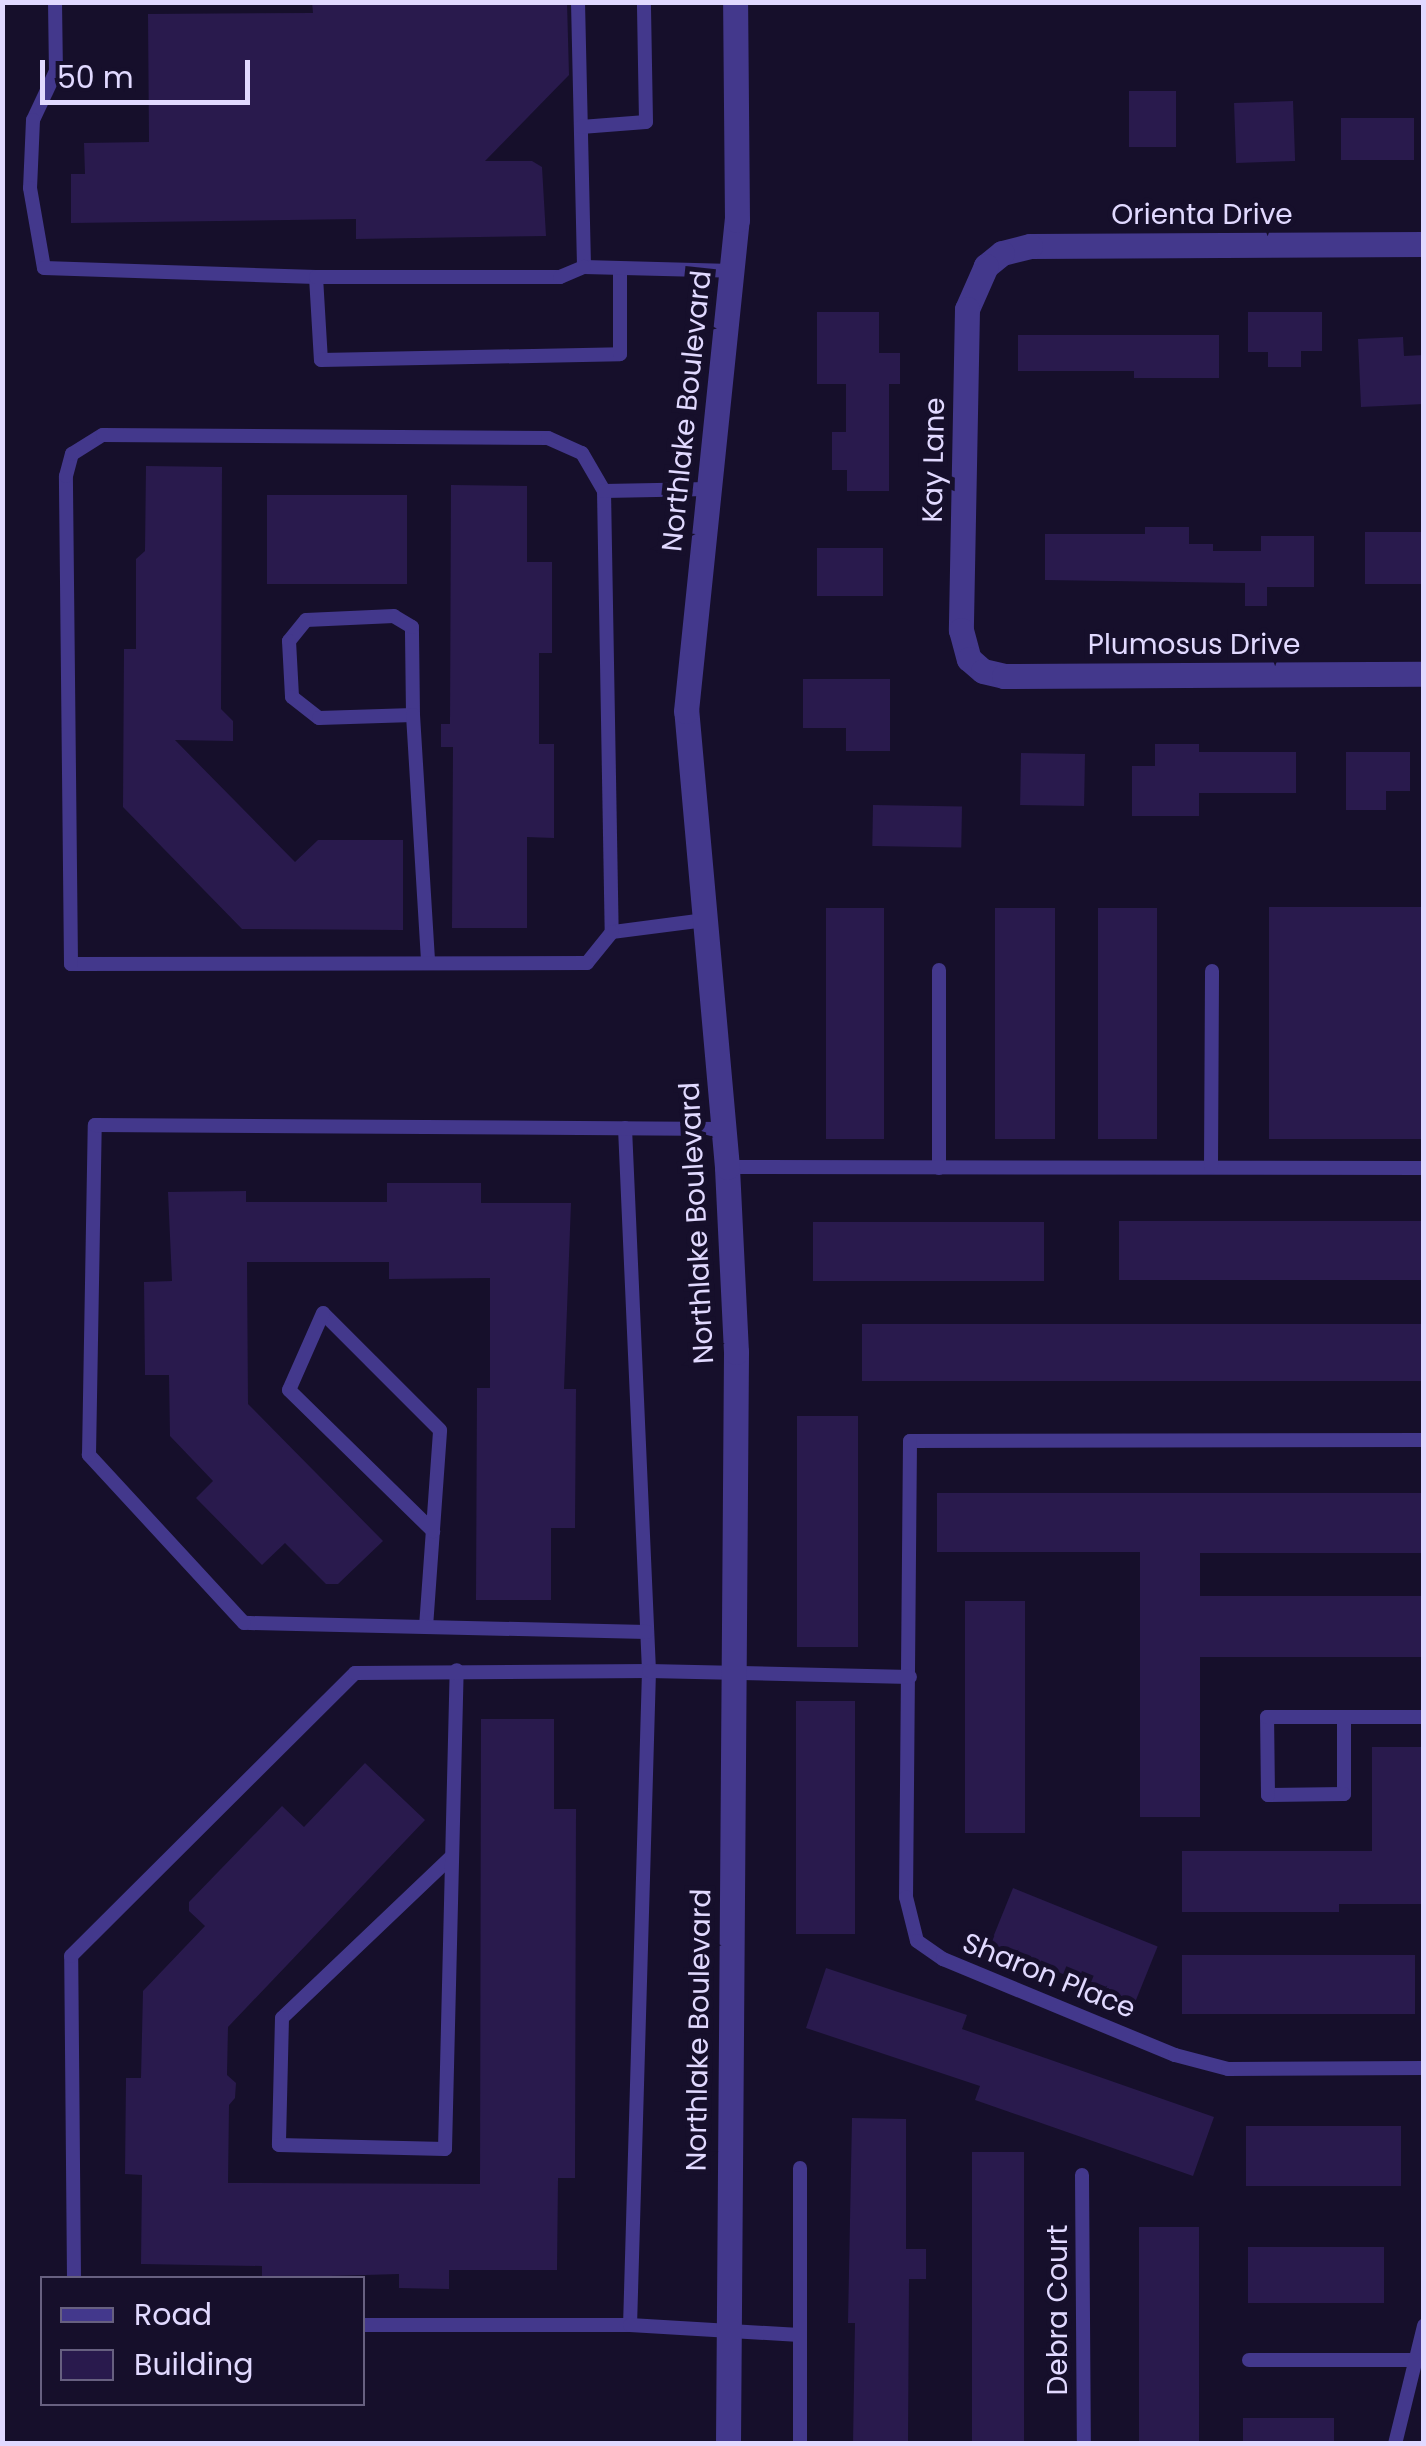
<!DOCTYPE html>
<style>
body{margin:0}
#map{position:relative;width:1426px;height:2446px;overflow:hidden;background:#160f2b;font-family:Poppins,sans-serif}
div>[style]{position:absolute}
.building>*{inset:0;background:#291a4d;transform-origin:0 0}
.lane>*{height:14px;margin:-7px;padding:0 7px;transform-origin:7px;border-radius:7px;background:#43388c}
.street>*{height:25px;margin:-12.5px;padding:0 12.5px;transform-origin:12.5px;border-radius:12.5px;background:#43388c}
span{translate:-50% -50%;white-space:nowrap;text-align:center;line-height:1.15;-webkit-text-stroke:10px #160f2b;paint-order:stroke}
.street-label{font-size:28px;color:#e1d9ff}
.frame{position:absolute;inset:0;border:5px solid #e1d9ff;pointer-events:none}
.legend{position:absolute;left:40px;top:2276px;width:325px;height:130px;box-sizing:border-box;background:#160f2b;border:2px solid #676080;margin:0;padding:12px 18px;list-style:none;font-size:30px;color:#e1d9ff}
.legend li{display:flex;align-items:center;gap:20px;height:50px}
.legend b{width:50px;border:2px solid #676080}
.scale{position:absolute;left:40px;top:60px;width:210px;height:45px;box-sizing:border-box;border:5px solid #e1d9ff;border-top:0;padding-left:12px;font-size:30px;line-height:35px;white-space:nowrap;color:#e1d9ff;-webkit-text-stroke:8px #160f2b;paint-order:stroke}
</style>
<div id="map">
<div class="building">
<div style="clip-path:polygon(312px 2px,567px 2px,569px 75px,485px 161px,532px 161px,542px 167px,546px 236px,356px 239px,356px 219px,71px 223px,71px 174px,85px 174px,84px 143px,149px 142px,148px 14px,313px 13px)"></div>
<div style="left:1129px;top:91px;width:47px;height:56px"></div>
<div style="left:1293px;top:101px;width:60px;height:59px;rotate:88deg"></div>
<div style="left:1341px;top:118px;width:73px;height:42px"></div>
<div style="clip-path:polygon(817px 312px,879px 312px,879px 353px,900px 353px,900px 384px,889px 384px,889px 491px,847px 491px,847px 470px,832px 470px,832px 432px,846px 432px,846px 384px,817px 384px)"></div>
<div style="clip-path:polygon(1248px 312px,1322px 312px,1322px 351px,1301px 351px,1301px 367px,1268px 367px,1268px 352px,1248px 352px)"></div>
<div style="clip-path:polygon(1018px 335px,1219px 335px,1219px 378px,1134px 378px,1134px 371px,1018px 371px)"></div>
<div style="clip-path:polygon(1403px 337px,1404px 356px,1424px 355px,1424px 404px,1361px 407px,1358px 339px)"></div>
<div style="clip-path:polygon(146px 466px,222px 467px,221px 709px,233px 721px,233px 741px,175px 740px,295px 862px,318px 840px,403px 840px,403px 930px,242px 929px,123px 807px,124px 649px,136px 649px,136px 559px,145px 551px)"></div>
<div style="clip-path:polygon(451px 485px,527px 486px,527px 562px,552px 562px,552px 653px,539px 653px,539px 744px,554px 744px,554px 838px,527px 837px,527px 928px,452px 928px,453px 747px,441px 747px,441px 724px,450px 724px)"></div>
<div style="left:267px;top:495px;width:140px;height:89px"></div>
<div style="clip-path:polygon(1145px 527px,1189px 527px,1189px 544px,1213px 544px,1213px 551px,1261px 551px,1261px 536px,1314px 536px,1314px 587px,1267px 587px,1267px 606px,1245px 606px,1245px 583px,1045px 580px,1045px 534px,1145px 534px)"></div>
<div style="left:1365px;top:532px;width:59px;height:52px"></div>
<div style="left:817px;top:548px;width:66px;height:48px"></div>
<div style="clip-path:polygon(803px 679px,890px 679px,890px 751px,846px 751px,846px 728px,803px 728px)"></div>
<div style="clip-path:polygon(1155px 744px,1199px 744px,1199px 752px,1296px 752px,1296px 793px,1199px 793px,1199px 816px,1132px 816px,1132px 766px,1155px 766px)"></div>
<div style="clip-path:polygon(1346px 752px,1410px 752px,1410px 791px,1386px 791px,1386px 810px,1346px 810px)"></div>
<div style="left:1021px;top:753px;width:64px;height:52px;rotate:1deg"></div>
<div style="left:873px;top:805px;width:89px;height:41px;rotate:1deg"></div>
<div style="left:1269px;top:907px;width:155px;height:232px"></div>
<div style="left:826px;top:908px;width:58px;height:231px"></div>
<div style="left:995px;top:908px;width:60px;height:231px"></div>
<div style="left:1098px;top:908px;width:59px;height:231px"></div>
<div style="clip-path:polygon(387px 1183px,481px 1183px,481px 1203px,571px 1203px,564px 1389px,576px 1389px,575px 1528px,551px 1528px,551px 1600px,476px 1600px,477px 1388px,490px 1388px,490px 1278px,389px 1279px,389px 1262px,247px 1262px,248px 1404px,383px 1541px,338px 1584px,326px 1584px,285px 1543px,262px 1565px,196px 1498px,213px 1481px,170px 1436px,169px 1375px,145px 1375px,144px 1282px,172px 1281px,168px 1192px,246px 1191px,246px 1202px,387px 1202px)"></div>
<div style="left:1119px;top:1221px;width:305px;height:59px"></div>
<div style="left:813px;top:1222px;width:231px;height:59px"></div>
<div style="left:862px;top:1324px;width:562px;height:57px"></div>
<div style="left:797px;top:1416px;width:61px;height:231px"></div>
<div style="clip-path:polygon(937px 1493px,1424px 1493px,1424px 1553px,1200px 1553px,1200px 1596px,1424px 1596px,1424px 1657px,1200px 1657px,1200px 1817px,1140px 1817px,1140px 1552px,937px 1552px)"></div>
<div style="left:965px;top:1601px;width:60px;height:232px"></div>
<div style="left:796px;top:1701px;width:59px;height:233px"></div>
<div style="clip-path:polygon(481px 1719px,554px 1719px,554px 1809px,576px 1809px,575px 2178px,558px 2178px,557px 2270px,449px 2270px,449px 2289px,399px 2288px,399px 2274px,262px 2278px,262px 2266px,141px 2264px,142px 2175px,125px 2174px,126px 2078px,141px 2078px,143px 1991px,205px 1926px,189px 1911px,189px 1902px,282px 1806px,304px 1827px,365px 1763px,425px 1820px,228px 2027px,227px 2075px,236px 2083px,235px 2098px,229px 2105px,228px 2183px,480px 2184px)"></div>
<div style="clip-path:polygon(1372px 1747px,1424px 1747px,1424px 1904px,1339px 1904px,1339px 1912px,1182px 1912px,1182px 1851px,1372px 1851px)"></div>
<div style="left:1013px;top:1888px;width:156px;height:61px;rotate:22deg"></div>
<div style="left:1182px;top:1955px;width:233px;height:59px"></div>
<div style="clip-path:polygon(826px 1968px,967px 2015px,962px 2029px,1214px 2117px,1193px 2176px,975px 2100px,980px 2086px,806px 2028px)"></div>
<div style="clip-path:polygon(852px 2118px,906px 2119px,906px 2249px,926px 2249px,926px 2279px,909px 2279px,908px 2444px,853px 2444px,855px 2323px,848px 2323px)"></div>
<div style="left:1246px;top:2126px;width:155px;height:60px"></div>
<div style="left:972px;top:2152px;width:52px;height:292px"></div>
<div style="left:1139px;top:2227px;width:60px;height:217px"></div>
<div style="left:1248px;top:2247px;width:136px;height:56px"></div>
<div style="left:1243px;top:2418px;width:91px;height:26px"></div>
</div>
<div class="lane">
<div style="left:55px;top:2px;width:69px;rotate:89.2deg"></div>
<div style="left:56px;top:71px;width:54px;rotate:115.1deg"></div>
<div style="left:33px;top:120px;width:68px;rotate:92.5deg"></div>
<div style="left:30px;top:188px;width:81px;rotate:80.1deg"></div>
<div style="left:44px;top:268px;width:272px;rotate:1.9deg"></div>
<div style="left:316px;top:277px;width:83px;rotate:86.6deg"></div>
<div style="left:321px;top:360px;width:299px;rotate:-1.1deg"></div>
<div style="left:620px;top:354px;width:85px;rotate:-90deg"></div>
<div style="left:578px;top:2px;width:265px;rotate:88.7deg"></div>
<div style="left:584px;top:267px;width:148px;rotate:1.5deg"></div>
<div style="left:581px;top:127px;width:65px;rotate:-4.4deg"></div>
<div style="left:646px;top:122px;width:120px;rotate:-91deg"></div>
<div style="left:316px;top:277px;width:244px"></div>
<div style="left:560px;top:277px;width:26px;rotate:-23deg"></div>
<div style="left:604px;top:491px;width:441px;rotate:89deg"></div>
<div style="left:413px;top:715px;width:88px;rotate:-90.7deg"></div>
<div style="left:412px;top:627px;width:21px;rotate:-149deg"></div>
<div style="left:394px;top:616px;width:88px;rotate:177.4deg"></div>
<div style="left:306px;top:620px;width:27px;rotate:129deg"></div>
<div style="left:289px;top:641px;width:56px;rotate:86.9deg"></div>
<div style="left:292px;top:697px;width:34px;rotate:38deg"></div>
<div style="left:319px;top:718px;width:94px;rotate:-1.8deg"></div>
<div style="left:413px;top:715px;width:248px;rotate:86.5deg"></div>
<div style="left:705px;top:920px;width:94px;rotate:172.6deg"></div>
<div style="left:612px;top:932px;width:40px;rotate:129deg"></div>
<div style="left:587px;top:963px;width:516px;rotate:179.89deg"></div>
<div style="left:71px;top:964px;width:488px;rotate:-90.6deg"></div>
<div style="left:66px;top:476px;width:23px;rotate:-75deg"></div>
<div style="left:72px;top:454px;width:36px;rotate:-32deg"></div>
<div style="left:103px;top:435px;width:445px;rotate:0.4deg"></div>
<div style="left:548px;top:438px;width:37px;rotate:24deg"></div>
<div style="left:582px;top:453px;width:44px;rotate:59.9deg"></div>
<div style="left:604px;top:491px;width:105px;rotate:-1.1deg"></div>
<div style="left:939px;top:970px;width:198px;rotate:90deg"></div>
<div style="left:625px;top:1128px;width:544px;rotate:87.47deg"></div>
<div style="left:649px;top:1671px;width:654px;rotate:91.66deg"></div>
<div style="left:727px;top:1167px;width:697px;rotate:0.08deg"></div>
<div style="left:1211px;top:1167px;width:196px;rotate:-89.7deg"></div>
<div style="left:1424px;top:1440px;width:514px;rotate:179.89deg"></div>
<div style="left:910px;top:1441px;width:456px;rotate:90.5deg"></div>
<div style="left:906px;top:1897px;width:45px;rotate:76deg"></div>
<div style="left:917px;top:1941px;width:32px;rotate:35deg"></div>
<div style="left:943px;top:1959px;width:251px;rotate:22.5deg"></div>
<div style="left:1175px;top:2055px;width:55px;rotate:14.8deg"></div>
<div style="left:1228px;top:2069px;width:196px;rotate:-0.3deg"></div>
<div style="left:426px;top:1627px;width:197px;rotate:-85.9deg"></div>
<div style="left:440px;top:1430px;width:165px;rotate:-135deg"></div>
<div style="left:323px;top:1313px;width:84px;rotate:113.8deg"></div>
<div style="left:289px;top:1390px;width:202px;rotate:44.4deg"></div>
<div style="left:647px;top:1632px;width:403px;rotate:-178.7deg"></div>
<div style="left:244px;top:1623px;width:229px;rotate:-132.7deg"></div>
<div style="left:89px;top:1455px;width:330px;rotate:-89deg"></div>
<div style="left:95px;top:1125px;width:629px;rotate:0.36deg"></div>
<div style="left:1344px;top:1717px;width:77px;rotate:90deg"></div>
<div style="left:1344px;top:1794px;width:76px;rotate:179.2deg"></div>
<div style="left:1268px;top:1795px;width:78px;rotate:-90.7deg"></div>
<div style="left:1267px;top:1717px;width:157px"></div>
<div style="left:450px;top:1858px;width:232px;rotate:136.4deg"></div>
<div style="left:282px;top:2018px;width:127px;rotate:91.4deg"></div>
<div style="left:279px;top:2145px;width:166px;rotate:1.4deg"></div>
<div style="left:445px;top:2149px;width:479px;rotate:-88.6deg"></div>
<div style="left:1082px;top:2175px;width:269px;rotate:89.6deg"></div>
<div style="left:74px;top:2278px;width:322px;rotate:-90.5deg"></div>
<div style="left:71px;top:1956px;width:401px;rotate:-44.9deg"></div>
<div style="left:355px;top:1673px;width:294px;rotate:-0.4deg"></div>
<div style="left:649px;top:1671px;width:261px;rotate:1.3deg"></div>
<div style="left:362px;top:2325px;width:268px"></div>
<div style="left:630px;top:2325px;width:170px;rotate:3.4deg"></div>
<div style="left:1249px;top:2360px;width:168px"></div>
<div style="left:800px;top:2444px;width:276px;rotate:-90deg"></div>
<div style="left:1395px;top:2444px;width:122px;rotate:-76.2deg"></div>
</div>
<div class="street">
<div style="left:1424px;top:244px;width:394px;rotate:179.7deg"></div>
<div style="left:1030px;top:246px;width:29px;rotate:166deg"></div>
<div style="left:1002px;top:253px;width:21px;rotate:141deg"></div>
<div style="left:986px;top:266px;width:47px;rotate:113.8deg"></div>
<div style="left:967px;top:309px;width:321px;rotate:91.1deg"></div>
<div style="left:961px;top:630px;width:30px;rotate:75deg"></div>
<div style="left:969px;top:659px;width:18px;rotate:41deg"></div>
<div style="left:983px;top:671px;width:22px;rotate:13deg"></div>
<div style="left:1004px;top:676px;width:420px;rotate:-0.3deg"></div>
<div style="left:728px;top:2444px;width:1092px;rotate:-89.58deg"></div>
<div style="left:736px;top:1352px;width:185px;rotate:-92.8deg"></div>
<div style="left:727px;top:1167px;width:458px;rotate:-95.1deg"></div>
<div style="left:686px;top:711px;width:494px;rotate:-84.1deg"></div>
<div style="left:737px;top:220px;width:218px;rotate:-90.5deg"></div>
</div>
<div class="street-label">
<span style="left:1202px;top:215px">Orienta Drive</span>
<span style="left:687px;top:411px;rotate:-84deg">Northlake Boulevard</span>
<span style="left:934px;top:460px;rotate:-89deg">Kay Lane</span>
<span style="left:1194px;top:645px">Plumosus Drive</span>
<span style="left:697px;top:1223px;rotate:-93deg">Northlake Boulevard</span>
<span style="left:1049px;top:1976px;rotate:22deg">Sharon Place</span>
<span style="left:699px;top:2030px;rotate:-89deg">Northlake Boulevard</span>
<span style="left:1058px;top:2310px;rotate:-90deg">Debra Court</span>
</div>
<div class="frame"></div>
<ul class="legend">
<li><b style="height:12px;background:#43388c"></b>Road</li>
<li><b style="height:28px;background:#291a4d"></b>Building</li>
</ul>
<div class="scale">50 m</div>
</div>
